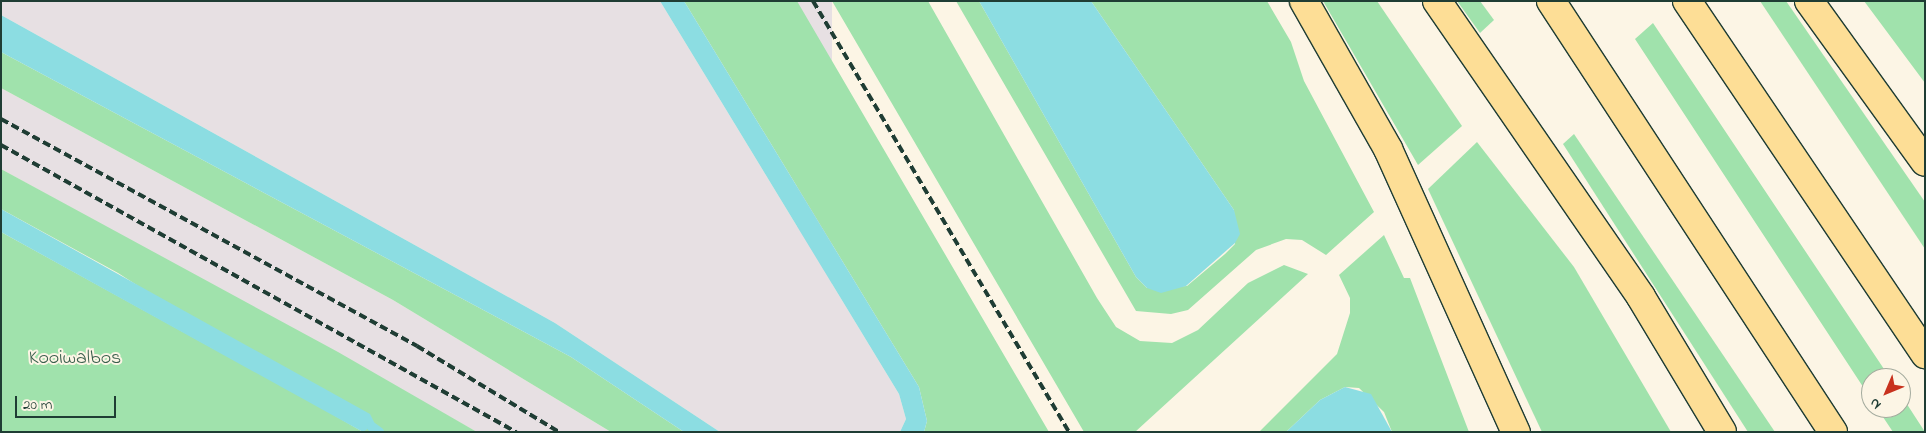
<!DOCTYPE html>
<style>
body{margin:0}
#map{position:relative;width:1926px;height:433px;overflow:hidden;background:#fcf5e5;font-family:"Indie Flower",sans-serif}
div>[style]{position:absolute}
.built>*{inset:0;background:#e7e0e3;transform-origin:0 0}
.green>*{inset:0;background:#a0e2ac}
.water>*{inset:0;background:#8cdde2}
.stream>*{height:10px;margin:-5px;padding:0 5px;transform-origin:5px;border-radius:5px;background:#8cdde2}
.roads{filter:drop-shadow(1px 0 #1f3d34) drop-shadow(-1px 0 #1f3d34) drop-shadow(0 1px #1f3d34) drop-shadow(0 -1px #1f3d34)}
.motorway>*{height:28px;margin:-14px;padding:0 14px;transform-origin:14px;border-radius:14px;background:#fdde96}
.rail>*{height:4px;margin-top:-2px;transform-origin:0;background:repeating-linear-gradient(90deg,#1f3d34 0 8px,transparent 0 12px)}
span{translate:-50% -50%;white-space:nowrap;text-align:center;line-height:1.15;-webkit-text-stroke:4px #fcf5e5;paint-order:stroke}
.park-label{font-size:20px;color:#395e4c}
.frame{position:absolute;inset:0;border:2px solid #1f3d34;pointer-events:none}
.north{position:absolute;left:1861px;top:368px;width:50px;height:50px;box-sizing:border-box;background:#fcf5e5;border:1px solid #a4ab9e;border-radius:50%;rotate:225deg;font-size:14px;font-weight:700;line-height:20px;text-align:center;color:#1f3d34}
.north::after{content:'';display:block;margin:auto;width:18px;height:22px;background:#c8321e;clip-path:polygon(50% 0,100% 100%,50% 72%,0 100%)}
.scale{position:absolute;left:15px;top:396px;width:101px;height:22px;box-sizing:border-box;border:2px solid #1f3d34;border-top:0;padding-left:6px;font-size:15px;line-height:18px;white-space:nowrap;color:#1f3d34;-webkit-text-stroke:4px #fcf5e5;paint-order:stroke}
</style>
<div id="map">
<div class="built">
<div style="clip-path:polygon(1px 1px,660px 1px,899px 394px,906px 419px,900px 432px,720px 432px,555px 323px,1px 15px)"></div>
<div style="left:797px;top:1px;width:35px;height:499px"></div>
<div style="clip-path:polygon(1px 88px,393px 300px,611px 432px,477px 432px,1px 169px)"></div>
</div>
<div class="green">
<div style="clip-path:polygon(684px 1px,797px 1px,1049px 432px,924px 432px,927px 421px,919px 387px)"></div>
<div style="clip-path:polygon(832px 1px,928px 1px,1097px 298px,1116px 327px,1140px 341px,1172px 343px,1198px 330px,1248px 283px,1284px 265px,1308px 274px,1135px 432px,1084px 432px)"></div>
<div style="clip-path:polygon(956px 1px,979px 1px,1136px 277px,1147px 288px,1187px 286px,1225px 254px,1235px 244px,1234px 210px,1091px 1px,1267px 1px,1291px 42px,1304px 81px,1374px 212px,1326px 255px,1302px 240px,1286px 239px,1256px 250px,1188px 310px,1171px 314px,1136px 311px)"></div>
<div style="clip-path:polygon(1323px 1px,1377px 1px,1462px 126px,1418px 165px)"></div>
<div style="clip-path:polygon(1457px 1px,1480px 1px,1494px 20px,1480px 33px)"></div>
<div style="clip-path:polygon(1760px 1px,1786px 1px,1925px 202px,1925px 249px)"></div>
<div style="clip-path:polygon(1864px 1px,1925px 1px,1925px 83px,1867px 5px)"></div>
<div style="clip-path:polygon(1653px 23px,1890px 378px,1871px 378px,1871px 399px,1635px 39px)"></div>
<div style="clip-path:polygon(1px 52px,571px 357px,684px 432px,611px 432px,393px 300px,1px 88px)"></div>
<div style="clip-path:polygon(1574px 134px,1775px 432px,1748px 432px,1563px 144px)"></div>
<div style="clip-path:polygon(1477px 142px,1574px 267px,1671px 432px,1542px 432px,1428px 189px)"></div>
<div style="clip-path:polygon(1px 169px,338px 352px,477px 432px,366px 432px,118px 273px,1px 209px)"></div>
<div style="clip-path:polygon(1px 232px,320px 407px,363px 432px,1px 432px)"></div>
<div style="clip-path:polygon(1384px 235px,1404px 278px,1410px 278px,1469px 432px,1392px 432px,1384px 412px,1359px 388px,1345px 387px,1320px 400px,1286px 432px,1259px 432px,1337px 354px,1350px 313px,1350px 298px,1339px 275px)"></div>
<div style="clip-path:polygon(1901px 395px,1925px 432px,1893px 432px,1877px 408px,1901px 408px)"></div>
</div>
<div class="water">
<div style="clip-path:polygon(660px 1px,684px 1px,919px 387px,927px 421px,924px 432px,900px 432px,906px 419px,899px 394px)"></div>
<div style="clip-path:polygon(979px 1px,1091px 1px,1234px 210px,1240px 234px,1235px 243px,1186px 286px,1161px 293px,1147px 288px,1136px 277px)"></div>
<div style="clip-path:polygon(1px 15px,555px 323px,720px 432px,684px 432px,571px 357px,1px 52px)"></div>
<div style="clip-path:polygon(1px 209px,370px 414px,375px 424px,363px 432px,1px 232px)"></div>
<div style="clip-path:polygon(1345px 387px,1371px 394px,1392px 432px,1286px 432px,1320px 400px)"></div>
</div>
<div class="stream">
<div style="left:372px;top:427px;width:9px;rotate:36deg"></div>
</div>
<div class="roads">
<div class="motorway">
<div style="left:1304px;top:1px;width:170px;rotate:60.4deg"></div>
<div style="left:1388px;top:149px;width:311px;rotate:65.7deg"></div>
<div style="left:1437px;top:1px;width:359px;rotate:55.4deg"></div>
<div style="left:1641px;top:297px;width:157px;rotate:59deg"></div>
<div style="left:1551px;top:1px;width:515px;rotate:56.8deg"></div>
<div style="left:1687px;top:1px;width:426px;rotate:56deg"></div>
<div style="left:1809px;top:1px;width:198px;rotate:54.2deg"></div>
</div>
</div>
<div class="rail">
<div style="left:813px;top:1px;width:501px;rotate:59.29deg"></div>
<div style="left:1px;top:119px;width:474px;rotate:28.6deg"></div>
<div style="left:417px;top:346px;width:166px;rotate:31.2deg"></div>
<div style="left:1px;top:145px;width:590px;rotate:29.13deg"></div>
</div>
<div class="park-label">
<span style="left:75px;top:358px">Kooiwalbos</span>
</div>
<div class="frame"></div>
<div class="north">N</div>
<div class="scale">20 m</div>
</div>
